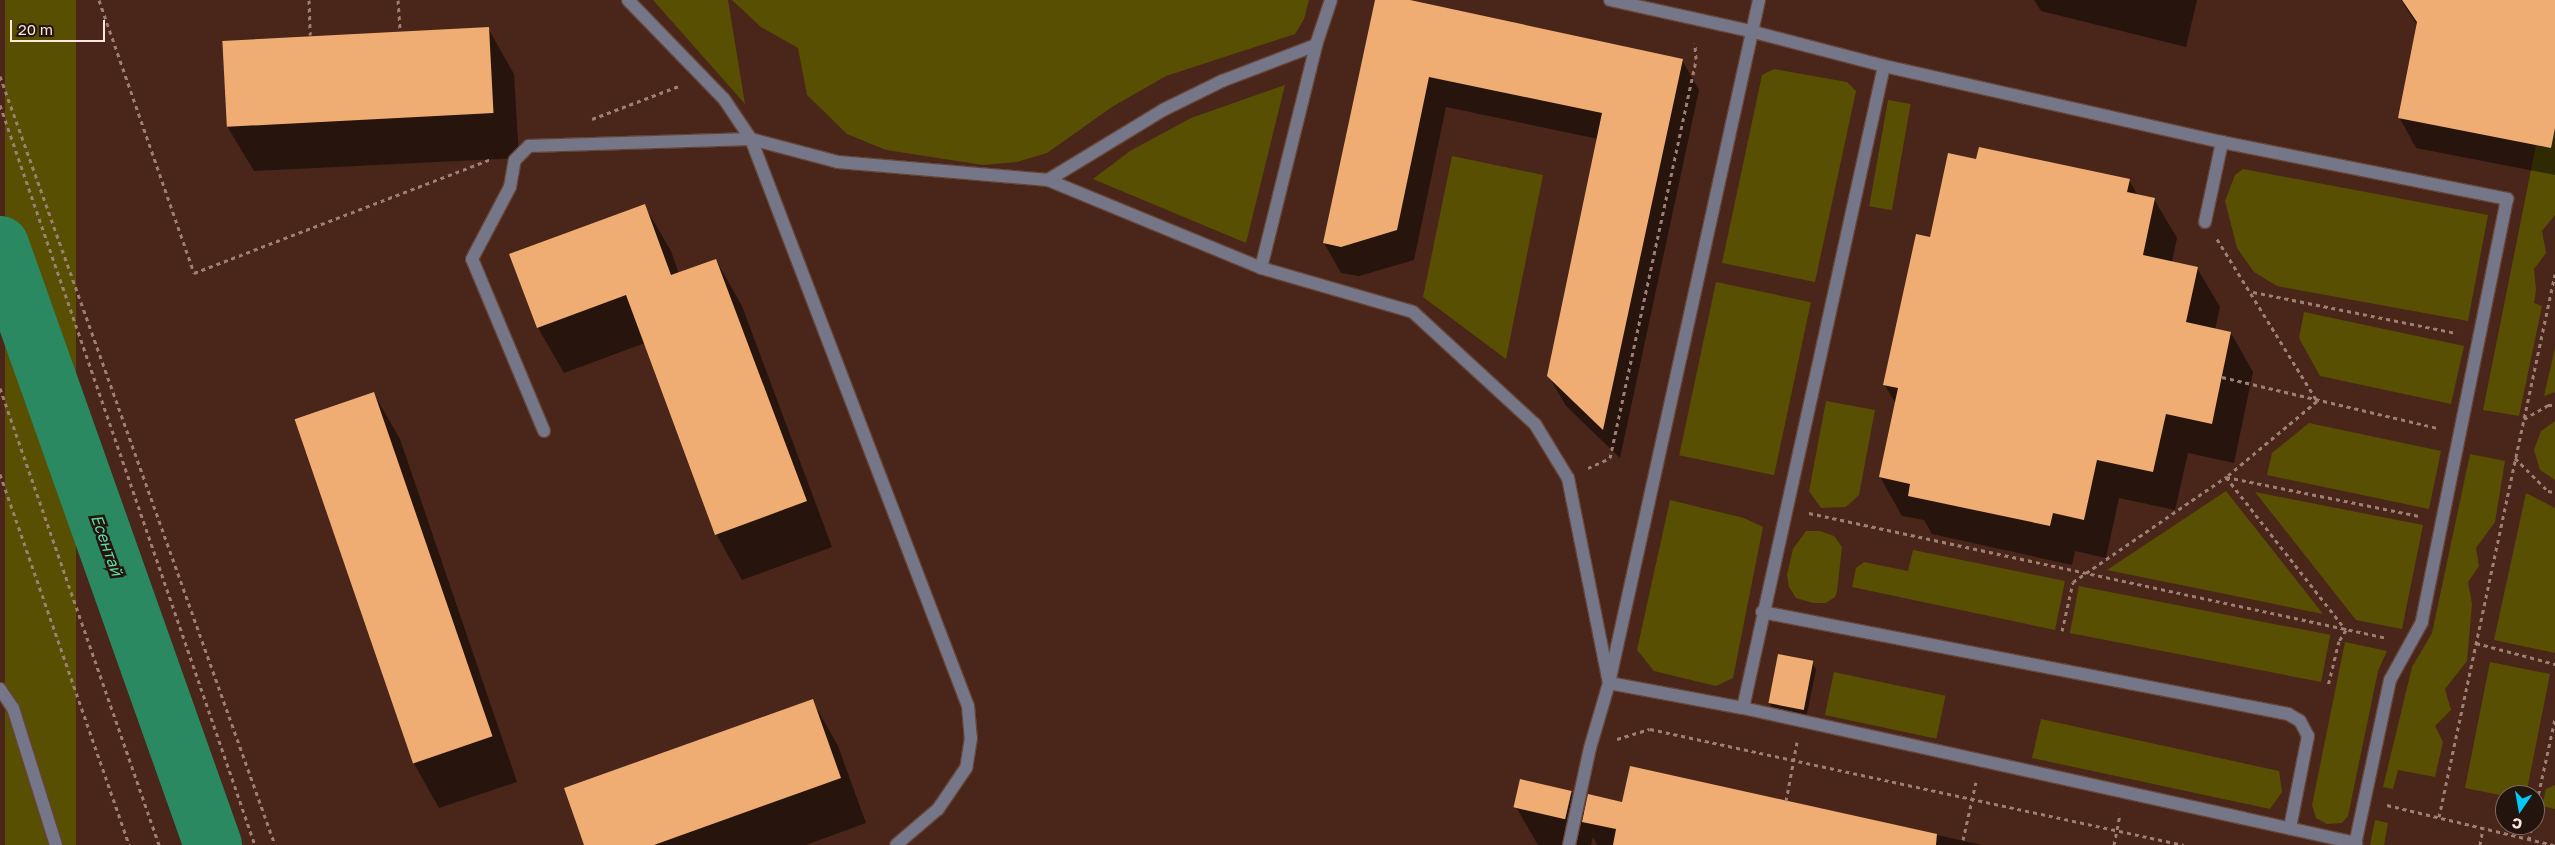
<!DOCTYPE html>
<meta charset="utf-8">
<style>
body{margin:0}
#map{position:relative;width:2555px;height:845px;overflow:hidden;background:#492619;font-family:"Golos Text",sans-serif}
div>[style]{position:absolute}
.green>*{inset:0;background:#584f03;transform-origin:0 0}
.shadow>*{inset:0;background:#0007}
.river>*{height:58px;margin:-29px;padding:0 29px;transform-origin:29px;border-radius:29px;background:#2a8961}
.building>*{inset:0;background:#efad73;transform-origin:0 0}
.path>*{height:3px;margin-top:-1.5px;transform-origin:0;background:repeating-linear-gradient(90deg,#9d7f74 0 4px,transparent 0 8px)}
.roads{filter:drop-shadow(1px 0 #664539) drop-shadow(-1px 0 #664539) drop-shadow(0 1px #664539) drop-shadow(0 -1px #664539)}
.minor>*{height:12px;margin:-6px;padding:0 6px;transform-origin:6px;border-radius:6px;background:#757788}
span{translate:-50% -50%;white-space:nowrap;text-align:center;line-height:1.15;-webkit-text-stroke:5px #24140e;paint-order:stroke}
.water-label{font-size:16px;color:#5fdba4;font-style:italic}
.north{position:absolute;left:2495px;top:785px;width:50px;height:50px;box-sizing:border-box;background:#24140e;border:1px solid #7c6861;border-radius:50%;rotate:192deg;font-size:14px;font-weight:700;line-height:20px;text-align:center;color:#ffe7de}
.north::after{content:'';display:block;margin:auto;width:18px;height:22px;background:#00cbf9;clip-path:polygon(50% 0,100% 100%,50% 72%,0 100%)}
.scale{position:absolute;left:10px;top:20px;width:95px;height:22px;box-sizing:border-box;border:2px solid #ffe7de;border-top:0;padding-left:6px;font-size:15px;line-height:18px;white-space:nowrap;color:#ffe7de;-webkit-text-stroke:4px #24140e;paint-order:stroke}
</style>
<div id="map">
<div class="green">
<div style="left:5px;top:0;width:71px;height:894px"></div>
<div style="clip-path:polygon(653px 0,728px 0,745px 104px)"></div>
<div style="clip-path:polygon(732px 0,1309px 0,1304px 19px,1295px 34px,1166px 76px,1112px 107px,1047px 153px,1017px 162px,983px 165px,886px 150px,847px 134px,807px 95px,798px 48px,761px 27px)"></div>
<div style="clip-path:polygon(2555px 50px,2555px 215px,2542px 231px,2546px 253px,2534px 269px,2536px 290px,2534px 303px,2542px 306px,2519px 416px,2483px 410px)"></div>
<div style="clip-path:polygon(1774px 69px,1847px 82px,1856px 91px,1815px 282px,1722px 263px,1762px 75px)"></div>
<div style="clip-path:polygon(1285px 85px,1246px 243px,1093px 179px,1130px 151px,1191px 118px)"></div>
<div style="left:1888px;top:100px;width:23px;height:108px;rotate:10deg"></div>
<div style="clip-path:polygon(1452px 156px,1543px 175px,1506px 359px,1423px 297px)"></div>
<div style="clip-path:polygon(2243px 169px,2488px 215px,2468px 321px,2277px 286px,2254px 272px,2237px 248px,2225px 201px,2235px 175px)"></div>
<div style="left:1716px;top:282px;width:97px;height:177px;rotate:12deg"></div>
<div style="clip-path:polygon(2304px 312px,2464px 346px,2451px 404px,2320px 376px,2299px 338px)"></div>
<div style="clip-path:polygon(2555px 348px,2555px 392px,2544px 396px)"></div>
<div style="clip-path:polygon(1826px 401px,1875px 410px,1859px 495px,1846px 507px,1821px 508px,1809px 491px)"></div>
<div style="clip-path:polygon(2555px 421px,2555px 480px,2540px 470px,2534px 450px,2541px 431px)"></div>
<div style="clip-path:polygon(2309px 423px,2441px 451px,2429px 509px,2267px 475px,2272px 453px)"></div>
<div style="clip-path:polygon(2470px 454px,2505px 461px,2495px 522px,2476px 548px,2479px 566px,2468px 582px,2472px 604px,2467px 661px,2445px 689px,2451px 710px,2435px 726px,2443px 742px,2435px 777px,2398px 770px,2393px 789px,2383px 787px,2412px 667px,2432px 633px)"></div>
<div style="clip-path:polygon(2226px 491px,2323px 614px,2107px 570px)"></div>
<div style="clip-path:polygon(2255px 492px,2423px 525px,2402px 629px,2356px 620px)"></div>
<div style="clip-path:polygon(2526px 493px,2555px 508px,2555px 653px,2494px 640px)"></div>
<div style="clip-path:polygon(1670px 500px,1744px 518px,1763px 527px,1733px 678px,1716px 686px,1654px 671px,1637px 650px)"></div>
<div style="clip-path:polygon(1806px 531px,1820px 531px,1834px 536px,1842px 547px,1837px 591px,1835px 597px,1826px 603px,1813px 603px,1796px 598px,1789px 587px,1787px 575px,1793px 549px)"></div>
<div style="clip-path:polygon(1913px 550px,2065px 581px,2055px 630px,1852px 587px,1856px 568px,1864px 562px,1908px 571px)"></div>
<div style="left:2079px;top:586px;width:256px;height:48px;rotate:11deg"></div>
<div style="clip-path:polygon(2345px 642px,2387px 651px,2378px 671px,2348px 816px,2342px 823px,2327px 824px,2316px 818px,2312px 805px)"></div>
<div style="clip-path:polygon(2490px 662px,2550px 674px,2526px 795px,2505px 796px,2465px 788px)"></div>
<div style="left:1834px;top:672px;width:114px;height:44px;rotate:12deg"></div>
<div style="clip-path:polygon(2041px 719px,2279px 771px,2282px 792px,2270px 809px,2032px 758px)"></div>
<div style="clip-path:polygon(2555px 785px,2555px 809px,2542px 806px,2546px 789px)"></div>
<div style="clip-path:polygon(2375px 820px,2388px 823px,2384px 845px,2370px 845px)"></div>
</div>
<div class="shadow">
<div style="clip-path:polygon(1376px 0,1404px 0,1682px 60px,1699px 90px,1620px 458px,1566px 406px,1548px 375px,1598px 139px,1446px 107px,1414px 260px,1359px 276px,1341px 273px,1324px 243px)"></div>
<div style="clip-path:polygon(2034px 0,2197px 0,2186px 47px,2041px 11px)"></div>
<div style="clip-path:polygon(2401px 0,2555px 0,2555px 175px,2416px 148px,2399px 117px,2417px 25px)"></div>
<div style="clip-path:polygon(488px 28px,514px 74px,519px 158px,254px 171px,227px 126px)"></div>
<div style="clip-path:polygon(1977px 160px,2129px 180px,2138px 196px,2154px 199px,2177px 238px,2172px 262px,2197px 268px,2220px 307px,2215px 330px,2231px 333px,2253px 372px,2234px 463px,2188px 453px,2175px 510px,2119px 498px,2106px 558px,2075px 551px,2072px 565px,1932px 534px,1924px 520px,1902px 516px,1880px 477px,1896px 404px,1884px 384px,1931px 238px)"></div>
<div style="clip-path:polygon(644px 205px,671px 251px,679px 274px,716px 260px,742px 306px,832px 547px,742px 580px,716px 534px,645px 343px,564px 373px,538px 328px,510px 255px)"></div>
<div style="clip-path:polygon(374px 394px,400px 439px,517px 782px,439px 808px,413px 762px)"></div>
<div style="clip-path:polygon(1779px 655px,1812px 662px,1816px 670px,1806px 718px,1774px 711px,1769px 703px)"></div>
<div style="clip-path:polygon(812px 700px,838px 746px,866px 823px,806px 845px,585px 845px)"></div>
<div style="clip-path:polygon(1631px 767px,1982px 845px,1597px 845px,1593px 837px,1591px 845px,1538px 845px,1516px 807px,1572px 792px,1585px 815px,1623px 804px)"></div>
</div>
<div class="river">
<div style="left:0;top:245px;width:637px;rotate:70.46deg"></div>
</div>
<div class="building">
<div style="clip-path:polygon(1375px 0,1410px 0,1683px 59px,1603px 430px,1547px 376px,1602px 113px,1429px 77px,1397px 230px,1341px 247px,1323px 243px)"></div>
<div style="clip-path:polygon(2402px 0,2555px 0,2555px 128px,2551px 148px,2398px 118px,2417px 22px)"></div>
<div style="left:489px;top:27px;width:86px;height:267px;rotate:87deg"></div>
<div style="clip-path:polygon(1979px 147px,2130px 179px,2127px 192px,2155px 198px,2143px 255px,2198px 267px,2186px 322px,2231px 332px,2212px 424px,2166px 414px,2153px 472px,2097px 460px,2084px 520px,2053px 513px,2050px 526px,1908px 496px,1910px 484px,1879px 477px,1898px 388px,1883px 385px,1916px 234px,1930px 237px,1948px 153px,1976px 159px)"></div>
<div style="clip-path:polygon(645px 204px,671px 275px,716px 259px,807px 501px,715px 535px,626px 295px,537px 328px,509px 254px)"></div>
<div style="left:374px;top:392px;width:364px;height:84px;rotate:71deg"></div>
<div style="left:1778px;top:654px;width:36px;height:50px;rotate:11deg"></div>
<div style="clip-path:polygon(813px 699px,841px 778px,654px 845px,584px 845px,564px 788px)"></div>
<div style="clip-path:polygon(1630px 766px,1937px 834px,1936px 845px,1613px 845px,1616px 829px,1582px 822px,1588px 794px,1622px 802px)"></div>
<div style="left:1520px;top:779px;width:53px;height:29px;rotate:13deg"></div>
</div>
<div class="path">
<div style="left:99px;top:0;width:289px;rotate:70.8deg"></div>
<div style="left:194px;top:273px;width:320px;rotate:-21deg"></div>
<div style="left:309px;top:0;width:35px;rotate:88deg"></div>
<div style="left:398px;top:0;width:31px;rotate:86deg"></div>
<div style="left:0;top:76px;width:817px;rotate:70.32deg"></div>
<div style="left:0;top:105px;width:783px;rotate:70.99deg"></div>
<div style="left:592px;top:119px;width:93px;rotate:-20.8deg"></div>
<div style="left:2217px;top:239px;width:190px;rotate:58.3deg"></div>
<div style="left:2317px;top:401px;width:119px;rotate:140.1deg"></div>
<div style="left:2226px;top:477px;width:194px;rotate:51.9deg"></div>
<div style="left:2346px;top:630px;width:13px;rotate:122deg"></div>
<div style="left:2339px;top:641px;width:46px;rotate:103.7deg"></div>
<div style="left:2253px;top:292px;width:208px;rotate:11.4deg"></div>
<div style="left:2222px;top:377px;width:221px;rotate:13.3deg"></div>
<div style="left:0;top:388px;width:484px;rotate:70.8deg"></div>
<div style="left:2524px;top:419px;width:28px;rotate:-30deg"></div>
<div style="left:2548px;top:405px;width:7px"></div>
<div style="left:2515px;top:458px;width:47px;rotate:45deg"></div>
<div style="left:2548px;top:491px;width:7px;rotate:8deg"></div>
<div style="left:1588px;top:468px;width:24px;rotate:-24deg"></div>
<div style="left:1610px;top:458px;width:408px;rotate:-77.8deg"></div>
<div style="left:1696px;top:59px;width:16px;rotate:-94deg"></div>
<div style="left:0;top:474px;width:393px;rotate:70.8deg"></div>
<div style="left:1809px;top:513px;width:591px;rotate:12.2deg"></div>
<div style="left:2062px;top:631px;width:50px;rotate:-77.3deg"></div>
<div style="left:2073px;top:582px;width:186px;rotate:-34.5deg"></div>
<div style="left:2226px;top:477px;width:197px;rotate:11.4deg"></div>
<div style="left:2476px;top:643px;width:82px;rotate:14.9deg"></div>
<div style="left:1617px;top:739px;width:34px;rotate:-17deg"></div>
<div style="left:1650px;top:729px;width:546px;rotate:12.26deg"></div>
<div style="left:1786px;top:801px;width:60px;rotate:-79.4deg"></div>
<div style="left:2387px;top:805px;width:172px;rotate:13.5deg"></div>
<div style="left:2535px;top:810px;width:93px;rotate:-77.6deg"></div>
<div style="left:2439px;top:817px;width:555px;rotate:-77.94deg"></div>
<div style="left:1963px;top:840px;width:59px;rotate:-77.4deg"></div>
<div style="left:2529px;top:840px;width:15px;rotate:-79deg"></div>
<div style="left:2114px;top:845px;width:32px;rotate:-79deg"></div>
<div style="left:2480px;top:845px;width:17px;rotate:-80deg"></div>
</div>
<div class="roads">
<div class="minor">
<div style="left:628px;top:0;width:138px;rotate:45.9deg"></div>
<div style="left:724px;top:99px;width:48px;rotate:56deg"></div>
<div style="left:751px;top:139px;width:607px;rotate:69.06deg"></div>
<div style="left:968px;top:706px;width:32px;rotate:85deg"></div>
<div style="left:971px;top:738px;width:30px;rotate:99deg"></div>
<div style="left:966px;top:768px;width:50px;rotate:124.3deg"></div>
<div style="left:938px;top:809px;width:55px;rotate:139.4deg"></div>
<div style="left:1610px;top:0;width:143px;rotate:12.5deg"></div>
<div style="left:1750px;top:31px;width:138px;rotate:14.6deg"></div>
<div style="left:1048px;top:180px;width:135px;rotate:-31.3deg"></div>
<div style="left:1163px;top:110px;width:66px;rotate:-26.2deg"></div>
<div style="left:1222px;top:81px;width:101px;rotate:-21deg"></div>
<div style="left:2205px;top:222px;width:82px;rotate:-78deg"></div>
<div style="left:1261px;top:268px;width:230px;rotate:-76.1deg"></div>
<div style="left:1316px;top:45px;width:47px;rotate:-71.6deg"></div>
<div style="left:544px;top:431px;width:186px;rotate:-112.7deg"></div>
<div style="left:472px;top:259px;width:81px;rotate:-62.2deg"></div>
<div style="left:510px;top:187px;width:27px;rotate:-80deg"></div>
<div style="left:515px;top:160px;width:20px;rotate:-45deg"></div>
<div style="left:529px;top:146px;width:222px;rotate:-1.8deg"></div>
<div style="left:751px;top:139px;width:90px;rotate:14.8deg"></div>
<div style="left:838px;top:162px;width:211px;rotate:4.9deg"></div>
<div style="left:1048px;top:180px;width:230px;rotate:22.4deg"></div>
<div style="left:1261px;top:268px;width:158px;rotate:16.1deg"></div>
<div style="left:1413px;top:312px;width:166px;rotate:42.6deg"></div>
<div style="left:1535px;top:424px;width:63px;rotate:58.6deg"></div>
<div style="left:1568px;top:478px;width:209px;rotate:78.7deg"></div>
<div style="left:1609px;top:683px;width:136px;rotate:10.6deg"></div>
<div style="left:1743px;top:708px;width:628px;rotate:12.42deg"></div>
<div style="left:1762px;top:612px;width:536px;rotate:10.97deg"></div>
<div style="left:2288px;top:714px;width:14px;rotate:30deg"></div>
<div style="left:2300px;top:721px;width:17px;rotate:62deg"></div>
<div style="left:2308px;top:736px;width:94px;rotate:101.1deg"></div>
<div style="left:0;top:689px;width:23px;rotate:56deg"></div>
<div style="left:13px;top:708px;width:144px;rotate:72.6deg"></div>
<div style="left:1743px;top:708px;width:657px;rotate:-77.61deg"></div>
<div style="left:1884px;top:66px;width:346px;rotate:12.7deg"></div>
<div style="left:2222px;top:142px;width:291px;rotate:11.3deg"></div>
<div style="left:2507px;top:199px;width:431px;rotate:101.4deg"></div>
<div style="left:2422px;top:622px;width:66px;rotate:118.9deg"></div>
<div style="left:2390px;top:680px;width:169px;rotate:102deg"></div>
<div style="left:1569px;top:845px;width:99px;rotate:-77.8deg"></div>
<div style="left:1590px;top:748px;width:68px;rotate:-73.7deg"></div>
<div style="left:1609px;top:683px;width:699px;rotate:-77.61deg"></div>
</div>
</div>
<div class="water-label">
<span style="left:107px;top:545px;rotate:70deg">Есентай</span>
</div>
<div class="north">С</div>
<div class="scale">20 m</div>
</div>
